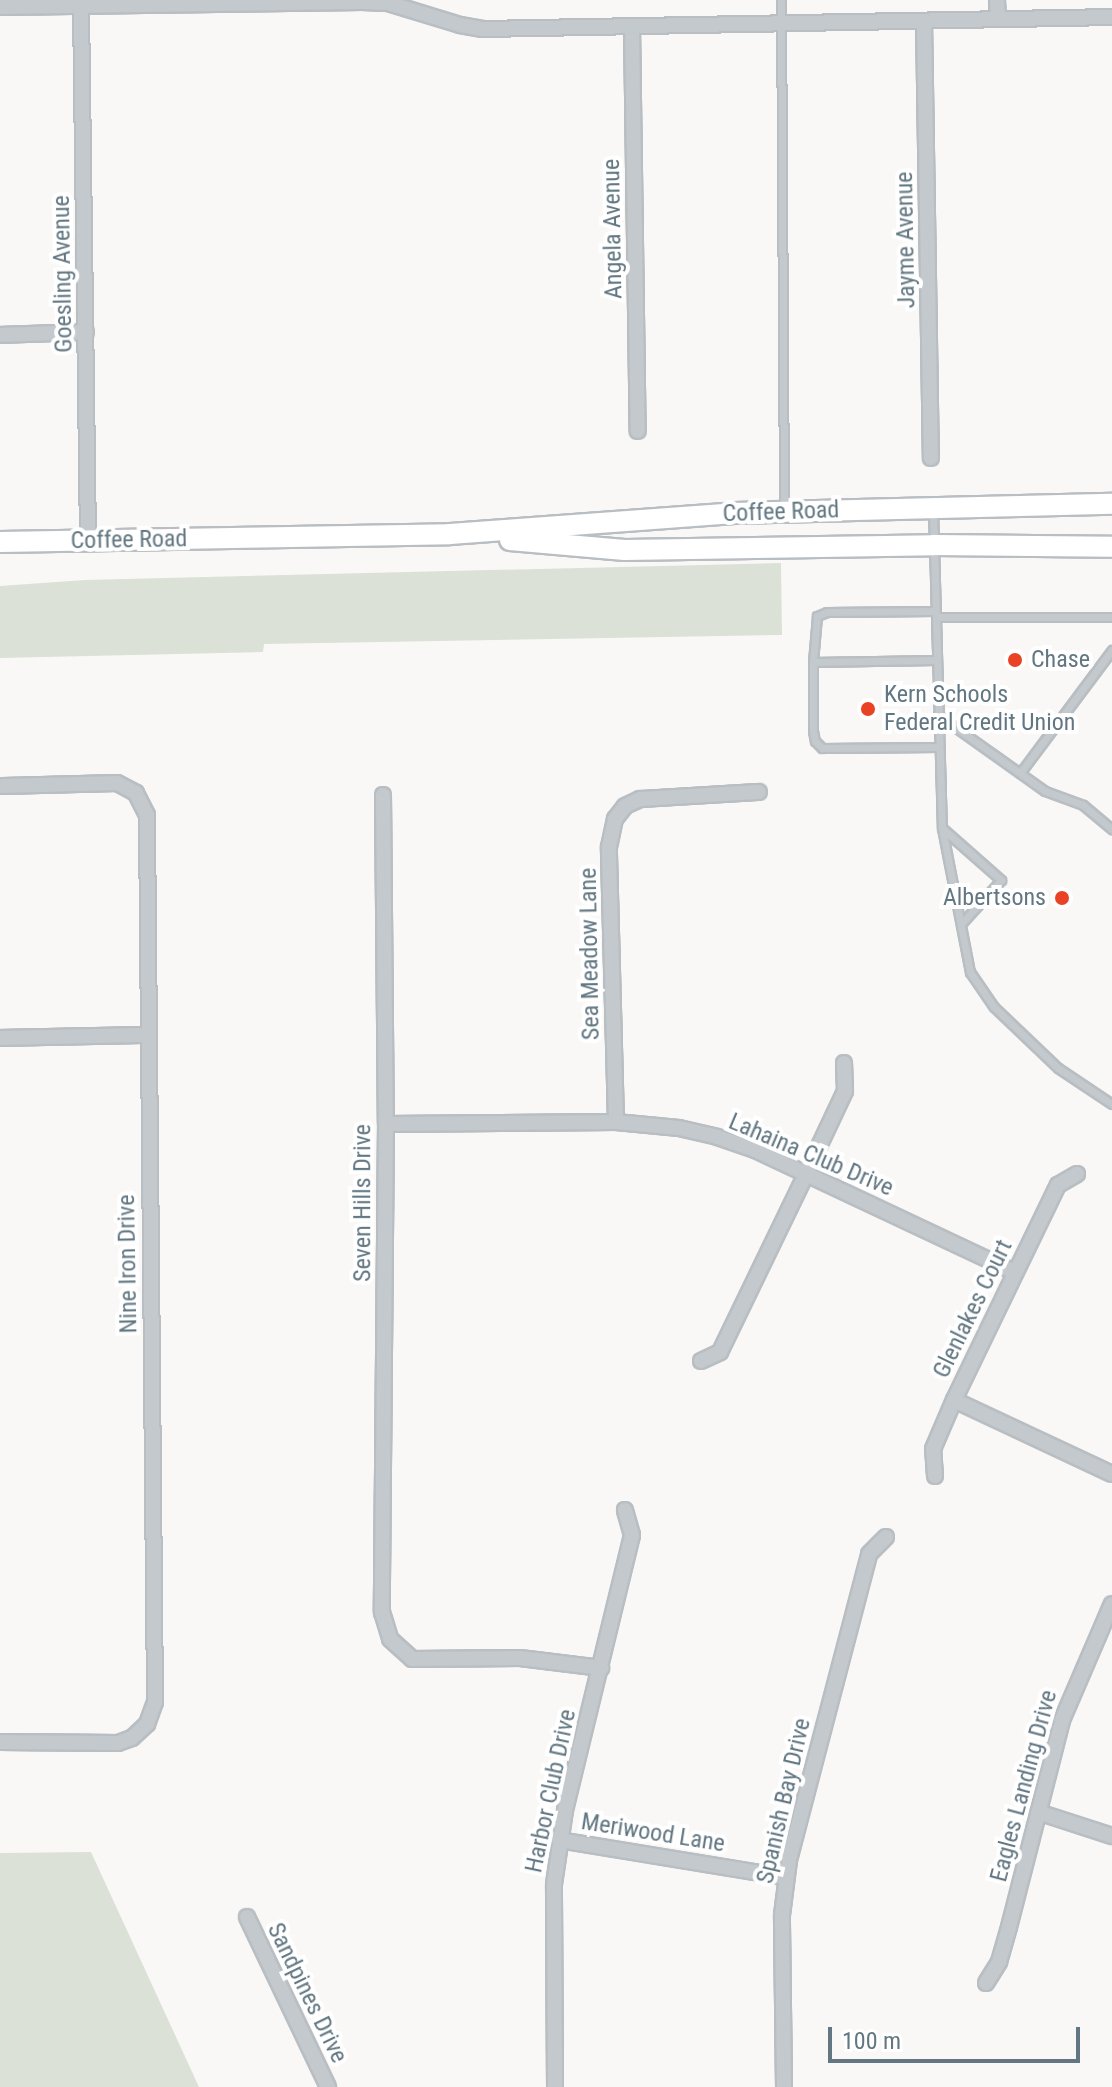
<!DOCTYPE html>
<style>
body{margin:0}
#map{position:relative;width:1112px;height:2087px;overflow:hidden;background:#f9f8f6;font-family:"Roboto Condensed",sans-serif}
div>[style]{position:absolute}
.green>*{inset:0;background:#dbe1d7}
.roads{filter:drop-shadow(2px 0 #b8bec2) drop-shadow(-2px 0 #b8bec2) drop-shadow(0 2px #b8bec2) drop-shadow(0 -2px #b8bec2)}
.lane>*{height:7px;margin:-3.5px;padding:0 3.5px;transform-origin:3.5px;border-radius:3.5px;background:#c3c9cc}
.street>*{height:14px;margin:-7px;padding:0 7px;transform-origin:7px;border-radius:7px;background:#c3c9cc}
.secondary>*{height:20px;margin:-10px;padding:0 10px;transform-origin:10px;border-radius:10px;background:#fff}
.dots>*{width:22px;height:22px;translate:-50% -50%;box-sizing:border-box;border:4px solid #fff;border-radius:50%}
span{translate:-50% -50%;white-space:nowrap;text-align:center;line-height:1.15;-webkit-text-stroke:8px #fff;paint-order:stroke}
.street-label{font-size:24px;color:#627782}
.poi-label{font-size:24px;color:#627782}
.left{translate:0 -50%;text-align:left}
.right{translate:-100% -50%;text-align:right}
.scale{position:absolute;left:828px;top:2027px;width:252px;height:36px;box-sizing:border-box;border:4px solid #627782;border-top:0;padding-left:10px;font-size:24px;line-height:28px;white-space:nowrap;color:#627782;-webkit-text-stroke:6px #fff;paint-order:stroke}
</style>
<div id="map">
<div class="green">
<div style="clip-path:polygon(781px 563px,782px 635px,264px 644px,263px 652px,0 658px,0 586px,85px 580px)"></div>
<div style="clip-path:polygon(91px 1852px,199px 2087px,0 2087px,0 1853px)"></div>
</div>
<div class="roads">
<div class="lane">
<div style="left:781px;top:0;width:510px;rotate:89.66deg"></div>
<div style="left:933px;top:509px;width:319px;rotate:88.4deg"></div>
<div style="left:942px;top:828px;width:147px;rotate:79deg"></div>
<div style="left:970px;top:972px;width:42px;rotate:55.6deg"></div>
<div style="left:994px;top:1007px;width:88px;rotate:43.6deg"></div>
<div style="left:1058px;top:1068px;width:65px;rotate:33.7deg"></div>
<div style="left:935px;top:611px;width:108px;rotate:179.5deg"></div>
<div style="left:827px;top:612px;width:11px;rotate:158deg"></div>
<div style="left:817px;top:616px;width:46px;rotate:95deg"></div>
<div style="left:813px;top:662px;width:124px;rotate:-0.9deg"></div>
<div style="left:936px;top:617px;width:176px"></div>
<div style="left:813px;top:662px;width:69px;rotate:90deg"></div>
<div style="left:813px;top:731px;width:10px;rotate:79deg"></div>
<div style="left:815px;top:741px;width:10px;rotate:45deg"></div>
<div style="left:822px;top:748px;width:117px;rotate:-0.5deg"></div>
<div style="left:938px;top:715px;width:131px;rotate:35.4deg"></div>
<div style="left:1045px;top:791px;width:40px;rotate:20.2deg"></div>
<div style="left:1083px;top:805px;width:38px;rotate:40deg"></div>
<div style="left:1020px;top:773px;width:154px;rotate:-53.2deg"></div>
<div style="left:942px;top:828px;width:79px;rotate:41.4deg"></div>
<div style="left:1001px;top:880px;width:59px;rotate:132.3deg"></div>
</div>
<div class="street">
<div style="left:997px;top:0;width:19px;rotate:87deg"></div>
<div style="left:81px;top:6px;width:535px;rotate:89.25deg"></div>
<div style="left:0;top:7px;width:362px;rotate:-0.8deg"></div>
<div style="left:362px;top:2px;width:26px;rotate:2deg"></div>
<div style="left:388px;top:3px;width:75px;rotate:17deg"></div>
<div style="left:460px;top:25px;width:23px;rotate:10deg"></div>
<div style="left:483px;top:29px;width:629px;rotate:-1.09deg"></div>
<div style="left:924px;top:21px;width:437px;rotate:89.1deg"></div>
<div style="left:632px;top:26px;width:405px;rotate:89.2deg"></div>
<div style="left:0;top:335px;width:86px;rotate:-2deg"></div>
<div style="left:383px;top:795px;width:329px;rotate:89.5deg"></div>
<div style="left:386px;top:1124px;width:488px;rotate:90.5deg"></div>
<div style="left:382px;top:1612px;width:28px;rotate:73deg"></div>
<div style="left:390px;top:1639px;width:30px;rotate:42deg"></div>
<div style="left:412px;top:1659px;width:108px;rotate:-0.5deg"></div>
<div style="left:520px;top:1658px;width:82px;rotate:7deg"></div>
<div style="left:0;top:1038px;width:148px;rotate:-1.2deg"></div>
<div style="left:616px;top:1122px;width:275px;rotate:-91.5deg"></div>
<div style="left:609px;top:847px;width:29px;rotate:-78deg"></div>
<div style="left:615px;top:819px;width:16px;rotate:-52deg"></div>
<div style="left:625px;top:806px;width:17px;rotate:-25deg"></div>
<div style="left:640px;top:799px;width:119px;rotate:-3.4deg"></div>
<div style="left:386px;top:1124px;width:230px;rotate:-0.5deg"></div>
<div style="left:616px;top:1122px;width:63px;rotate:5.4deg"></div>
<div style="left:679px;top:1128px;width:39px;rotate:13deg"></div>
<div style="left:717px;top:1137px;width:40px;rotate:18.9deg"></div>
<div style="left:755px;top:1150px;width:286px;rotate:25.2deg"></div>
<div style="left:701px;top:1361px;width:21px;rotate:-25deg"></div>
<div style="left:720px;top:1352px;width:198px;rotate:-64.2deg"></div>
<div style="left:806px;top:1174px;width:92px;rotate:-64.8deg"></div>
<div style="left:845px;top:1091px;width:28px;rotate:-92deg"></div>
<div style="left:954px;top:1400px;width:174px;rotate:25.1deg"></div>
<div style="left:935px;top:1476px;width:27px;rotate:-94deg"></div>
<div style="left:933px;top:1449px;width:53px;rotate:-66.8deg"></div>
<div style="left:954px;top:1400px;width:239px;rotate:-64.2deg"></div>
<div style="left:1058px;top:1185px;width:22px;rotate:-30deg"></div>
<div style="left:0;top:1742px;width:118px;rotate:0.5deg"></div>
<div style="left:118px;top:1743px;width:15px;rotate:-20deg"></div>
<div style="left:132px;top:1738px;width:21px;rotate:-43deg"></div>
<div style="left:147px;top:1724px;width:23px;rotate:-70deg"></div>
<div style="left:155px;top:1702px;width:887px;rotate:-90.52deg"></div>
<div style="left:147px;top:815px;width:25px;rotate:-117deg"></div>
<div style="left:136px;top:793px;width:21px;rotate:-152deg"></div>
<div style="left:117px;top:783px;width:114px;rotate:178.5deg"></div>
<div style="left:1038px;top:1812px;width:78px;rotate:18deg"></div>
<div style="left:559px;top:1840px;width:230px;rotate:9.3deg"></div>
<div style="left:247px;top:1917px;width:188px;rotate:64.5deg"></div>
<div style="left:986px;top:1983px;width:25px;rotate:-58deg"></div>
<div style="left:999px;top:1962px;width:36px;rotate:-74deg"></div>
<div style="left:1009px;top:1927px;width:214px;rotate:-75.6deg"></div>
<div style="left:1062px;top:1720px;width:126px;rotate:-66.7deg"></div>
<div style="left:555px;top:2087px;width:203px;rotate:-90.3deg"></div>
<div style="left:554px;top:1884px;width:75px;rotate:-81.5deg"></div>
<div style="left:565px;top:1810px;width:283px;rotate:-76.3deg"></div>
<div style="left:632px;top:1535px;width:26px;rotate:-106deg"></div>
<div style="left:784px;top:2087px;width:172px;rotate:-90.7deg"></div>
<div style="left:782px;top:1915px;width:55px;rotate:-82.7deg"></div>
<div style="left:789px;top:1860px;width:316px;rotate:-75.3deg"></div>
<div style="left:869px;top:1554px;width:24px;rotate:-45deg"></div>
</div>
<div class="secondary">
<div style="left:510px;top:540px;width:115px;rotate:5deg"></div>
<div style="left:625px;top:550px;width:309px;rotate:-0.9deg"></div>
<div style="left:934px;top:545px;width:178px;rotate:0.6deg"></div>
<div style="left:0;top:542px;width:450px;rotate:-1deg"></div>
<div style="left:450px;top:534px;width:285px;rotate:-4.2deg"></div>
<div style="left:734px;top:513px;width:378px;rotate:-1.4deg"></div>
</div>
</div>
<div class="dots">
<div style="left:1015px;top:660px;background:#e94225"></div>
<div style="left:868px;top:709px;background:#e94225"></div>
<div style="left:1062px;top:898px;background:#e94225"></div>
</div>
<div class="street-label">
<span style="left:613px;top:229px;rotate:-91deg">Angela Avenue</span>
<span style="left:906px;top:240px;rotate:-91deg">Jayme Avenue</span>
<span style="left:63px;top:274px;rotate:-91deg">Goesling Avenue</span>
<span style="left:781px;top:512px;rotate:-2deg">Coffee Road</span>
<span style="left:129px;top:540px;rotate:-1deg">Coffee Road</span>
<span style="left:590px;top:954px;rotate:-91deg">Sea Meadow Lane</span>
<span style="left:811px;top:1155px;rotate:23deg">Lahaina Club Drive</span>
<span style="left:363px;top:1203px;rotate:-90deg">Seven Hills Drive</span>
<span style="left:128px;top:1264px;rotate:-91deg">Nine Iron Drive</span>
<span style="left:973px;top:1309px;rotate:-64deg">Glenlakes Court</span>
<span style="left:1024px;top:1786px;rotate:-75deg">Eagles Landing Drive</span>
<span style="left:551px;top:1791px;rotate:-78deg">Harbor Club Drive</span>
<span style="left:784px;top:1801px;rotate:-77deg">Spanish Bay Drive</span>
<span style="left:653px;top:1833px;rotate:9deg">Meriwood Lane</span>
<span style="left:307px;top:1993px;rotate:64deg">Sandpines Drive</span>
</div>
<div class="poi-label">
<span class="left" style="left:1031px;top:660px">Chase</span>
<span class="left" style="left:884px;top:709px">Kern Schools<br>Federal Credit Union</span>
<span class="right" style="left:1046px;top:898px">Albertsons</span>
</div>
<div class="scale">100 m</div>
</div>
